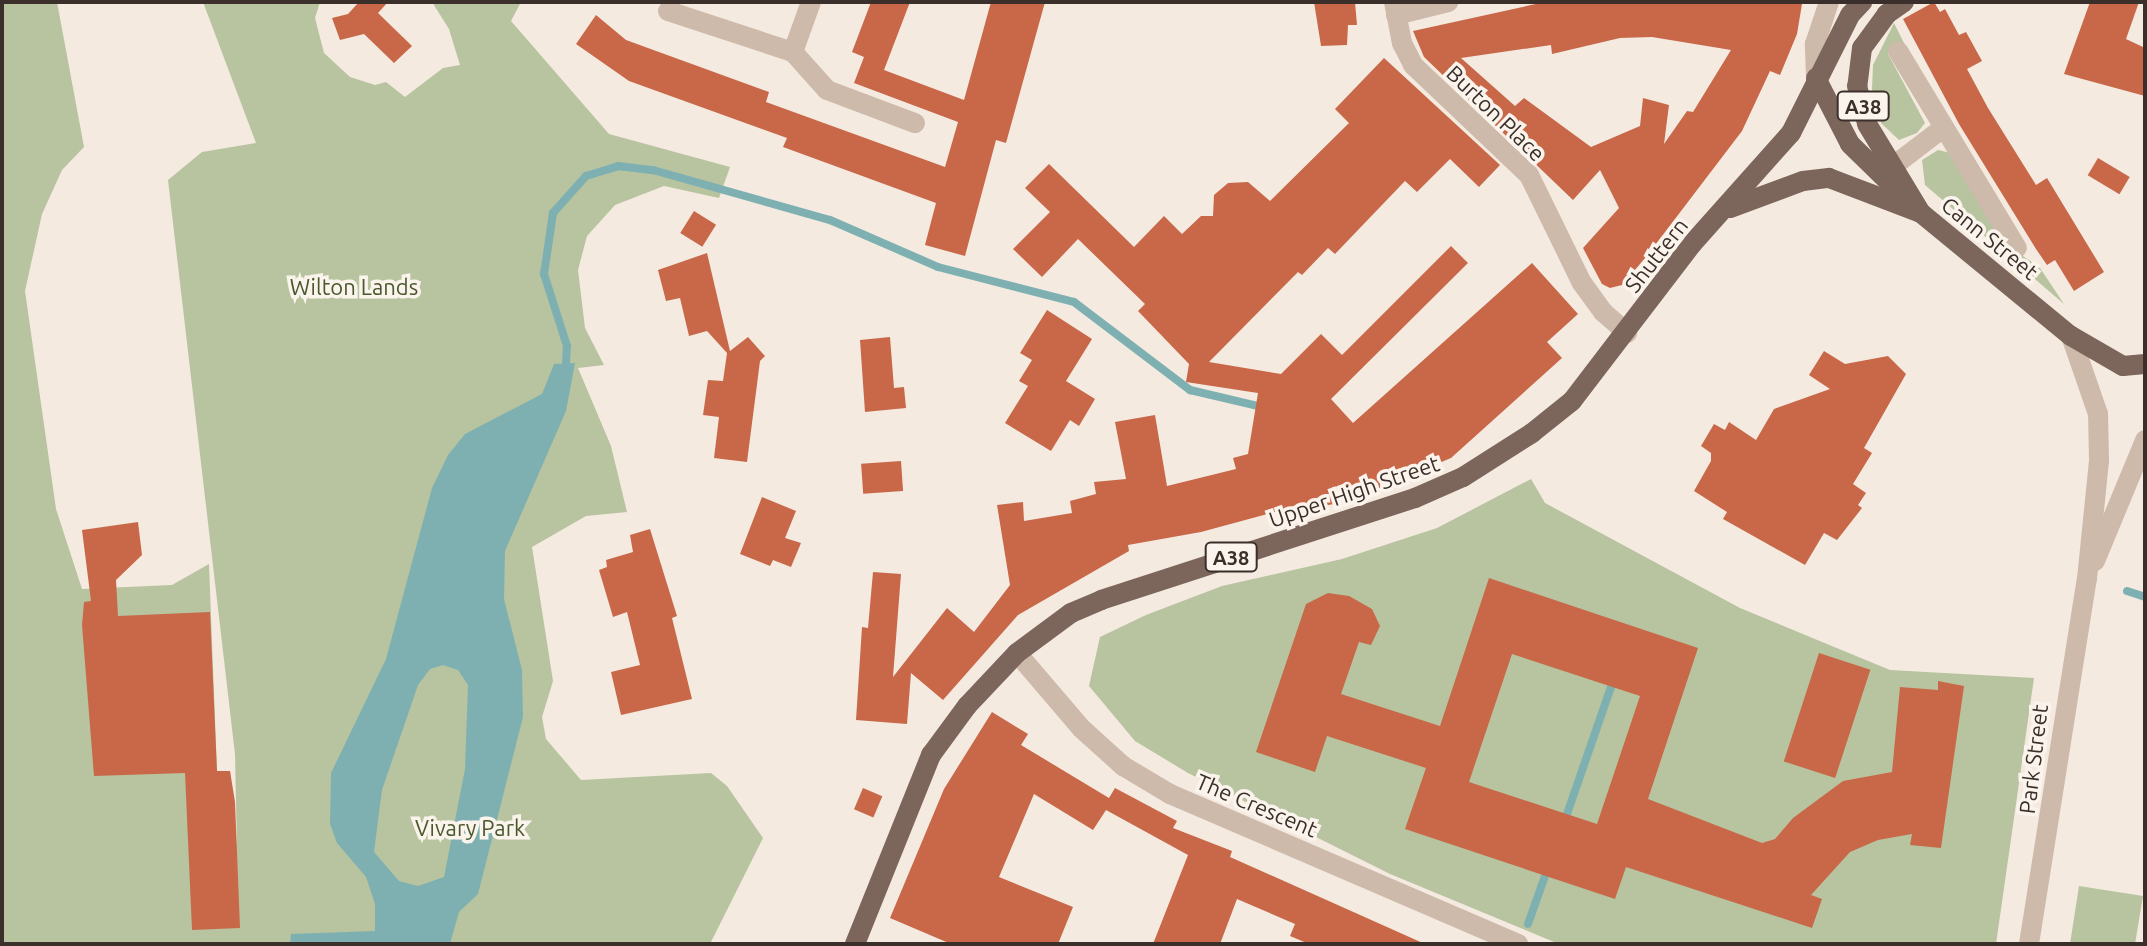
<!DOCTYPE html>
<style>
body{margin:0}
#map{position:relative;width:2147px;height:946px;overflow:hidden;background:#f4eae0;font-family:Ubuntu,sans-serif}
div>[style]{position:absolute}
.green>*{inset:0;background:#b7c49f}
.water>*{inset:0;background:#7eb0b2}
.stream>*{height:8px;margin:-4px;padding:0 4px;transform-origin:4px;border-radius:4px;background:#7eb0b2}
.building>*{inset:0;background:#c86849;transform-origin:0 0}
.minor>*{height:20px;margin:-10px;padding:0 10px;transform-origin:10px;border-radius:10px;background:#cdbaab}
.major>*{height:20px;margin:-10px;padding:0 10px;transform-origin:10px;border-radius:10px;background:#7c665b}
span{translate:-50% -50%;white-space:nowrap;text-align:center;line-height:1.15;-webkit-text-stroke:7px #fbf4ed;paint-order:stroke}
.shield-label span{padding:2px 6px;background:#fbf4ed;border:2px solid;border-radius:6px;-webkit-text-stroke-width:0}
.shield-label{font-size:20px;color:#3a2f2a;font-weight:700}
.street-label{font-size:22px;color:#3a2f2a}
.park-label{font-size:22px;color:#49592d}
.frame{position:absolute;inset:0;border:4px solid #3a2f2a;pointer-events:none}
</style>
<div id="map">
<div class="green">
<div style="clip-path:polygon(2px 2px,57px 2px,84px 147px,62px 170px,42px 214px,25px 291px,56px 509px,82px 589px,172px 585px,209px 564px,217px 771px,230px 771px,237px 848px,235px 754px,168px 180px,202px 152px,256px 143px,203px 2px,320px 2px,315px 18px,324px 53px,350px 77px,375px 85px,386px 82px,405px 97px,443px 68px,460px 65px,449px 29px,432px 2px,521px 2px,511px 21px,609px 134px,730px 167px,719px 198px,664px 186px,615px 205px,587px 236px,578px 270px,585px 328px,604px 365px,578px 368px,611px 446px,627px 512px,586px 516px,532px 547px,553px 681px,542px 717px,546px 739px,581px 780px,711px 773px,727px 786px,763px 838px,710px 944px,2px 944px)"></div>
<div style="clip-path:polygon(1894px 23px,1904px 43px,1888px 54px,1925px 123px,1917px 133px,1899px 140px,1881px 123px,1872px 89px,1873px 65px)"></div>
<div style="clip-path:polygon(1938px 150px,1951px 153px,2007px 245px,2040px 268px,2064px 304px,1925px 185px,1922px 160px)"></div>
<div style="clip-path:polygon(1531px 479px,1545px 503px,1740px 608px,1890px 670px,2034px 678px,1996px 944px,1559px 944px,1390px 874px,1188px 773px,1135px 741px,1089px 686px,1100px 637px,1146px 615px,1222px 586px,1342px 559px,1437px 528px)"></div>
<div style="clip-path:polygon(2079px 886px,2143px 896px,2135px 944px,2070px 944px)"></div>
</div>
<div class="water">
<div style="clip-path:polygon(evenodd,575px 363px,566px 411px,505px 551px,504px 599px,522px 670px,523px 717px,478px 894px,459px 912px,450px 944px,290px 944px,291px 934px,375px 931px,375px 904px,366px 877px,337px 843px,330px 824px,331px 773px,386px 659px,432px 488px,448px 455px,465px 434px,542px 394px,554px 364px,575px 363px,443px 665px,458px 670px,468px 685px,465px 769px,444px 877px,418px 886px,399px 881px,374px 852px,382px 790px,418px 685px,430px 669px,443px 665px)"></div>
</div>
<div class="stream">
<div style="left:566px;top:363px;width:17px;rotate:-87deg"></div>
<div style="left:567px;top:346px;width:76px;rotate:-107.7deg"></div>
<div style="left:544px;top:274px;width:62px;rotate:-81.6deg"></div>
<div style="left:553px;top:213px;width:50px;rotate:-48.3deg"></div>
<div style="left:586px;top:176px;width:34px;rotate:-17deg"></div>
<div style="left:618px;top:166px;width:35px;rotate:7deg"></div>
<div style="left:653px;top:170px;width:184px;rotate:15.8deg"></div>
<div style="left:830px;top:220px;width:118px;rotate:23.5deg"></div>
<div style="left:938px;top:267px;width:140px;rotate:14.4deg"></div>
<div style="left:1074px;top:302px;width:146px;rotate:37.2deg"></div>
<div style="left:1190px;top:390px;width:79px;rotate:13.2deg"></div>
<div style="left:2127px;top:591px;width:19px;rotate:18deg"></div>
<div style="left:1567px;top:814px;width:134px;rotate:-70.9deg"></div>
<div style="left:1528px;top:924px;width:51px;rotate:-70.5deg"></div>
</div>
<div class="building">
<div style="clip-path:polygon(359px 2px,388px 2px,378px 13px,412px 46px,394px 63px,364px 34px,340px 40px,332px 18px,348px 14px)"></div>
<div style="clip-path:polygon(871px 2px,910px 2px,884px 70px,964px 100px,991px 2px,1045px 2px,1006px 143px,996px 140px,965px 256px,925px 245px,936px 203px,783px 147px,787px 138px,629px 81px,576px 44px,596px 15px,626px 40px,769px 92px,766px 102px,945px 167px,958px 122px,854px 83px,864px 57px,852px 52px)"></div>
<div style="clip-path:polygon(1314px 2px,1355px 2px,1357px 25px,1348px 25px,1347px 45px,1321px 46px)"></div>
<div style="clip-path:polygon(evenodd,1545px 2px,1802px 4px,1797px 34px,1780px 75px,1770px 71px,1742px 131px,1646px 257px,1622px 285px,1610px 288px,1602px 284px,1583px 248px,1619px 208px,1600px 170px,1573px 200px,1424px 57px,1413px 31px,1545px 2px,1652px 37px,1731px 50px,1693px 112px,1687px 111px,1664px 144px,1669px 105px,1643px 98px,1640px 126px,1591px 147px,1524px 98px,1515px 106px,1461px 58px,1551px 45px,1552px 54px,1620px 38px,1652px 37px)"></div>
<div style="clip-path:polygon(1934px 2px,1940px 12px,1945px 9px,1959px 35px,1966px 32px,1982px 61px,1967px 69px,1988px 108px,2036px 185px,2047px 178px,2104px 272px,2074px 291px,2055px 260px,2047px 265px,2036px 249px,1959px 124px,1903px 19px)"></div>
<div style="clip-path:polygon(2090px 2px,2139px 2px,2126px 39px,2145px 48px,2145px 96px,2064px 74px)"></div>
<div style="clip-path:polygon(1384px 58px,1500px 165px,1479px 187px,1450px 159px,1417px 192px,1405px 181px,1335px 254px,1328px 248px,1302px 275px,1298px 272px,1209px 362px,1281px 374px,1321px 334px,1342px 355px,1451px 246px,1468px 263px,1331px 399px,1353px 423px,1532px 263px,1578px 314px,1547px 342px,1562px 358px,1451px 458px,1379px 488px,1378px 483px,1332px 487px,1334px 504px,1311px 508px,1311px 502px,1201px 532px,1128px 545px,1129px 551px,1018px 615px,943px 700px,911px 673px,907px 724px,856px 720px,862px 627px,868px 628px,873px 572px,901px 574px,893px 677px,947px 608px,974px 632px,1010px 585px,997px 505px,1023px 502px,1024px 521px,1072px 513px,1070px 501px,1096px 494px,1094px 482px,1126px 479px,1115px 422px,1155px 415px,1167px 486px,1236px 469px,1233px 458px,1248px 454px,1258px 393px,1186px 382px,1189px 364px,1138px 311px,1145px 304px,1078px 239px,1042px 277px,1013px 249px,1050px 212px,1025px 188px,1049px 164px,1134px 247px,1164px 216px,1182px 234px,1201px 216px,1213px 216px,1214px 195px,1228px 183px,1248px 182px,1270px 201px,1349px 123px,1335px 109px)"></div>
<div style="left:2098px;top:158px;width:37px;height:20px;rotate:31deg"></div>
<div style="left:694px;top:211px;width:26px;height:26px;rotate:32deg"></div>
<div style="clip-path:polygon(707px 253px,730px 351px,748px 337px,765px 356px,760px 361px,747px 462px,714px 458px,719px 417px,703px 415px,708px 380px,723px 381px,727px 353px,707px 331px,689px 336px,680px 298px,666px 301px,658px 270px)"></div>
<div style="clip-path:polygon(1047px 310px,1092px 339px,1066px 381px,1095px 399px,1079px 426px,1070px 420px,1051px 451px,1005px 423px,1028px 386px,1019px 381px,1032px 360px,1020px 353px)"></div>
<div style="clip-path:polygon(890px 337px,894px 388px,904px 387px,906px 408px,865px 412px,860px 340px)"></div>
<div style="clip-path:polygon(1824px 351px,1845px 364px,1888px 356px,1906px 374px,1864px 448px,1872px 453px,1853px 484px,1866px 493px,1858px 505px,1862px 508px,1837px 540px,1824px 533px,1805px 565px,1723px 519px,1727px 512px,1694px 491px,1711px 461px,1711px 453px,1701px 446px,1714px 424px,1725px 430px,1729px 422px,1756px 440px,1774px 409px,1830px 389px,1809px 375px)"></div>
<div style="left:901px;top:461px;width:30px;height:40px;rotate:86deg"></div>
<div style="clip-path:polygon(762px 497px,796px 511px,785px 538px,801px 543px,791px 567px,773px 560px,770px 566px,740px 554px)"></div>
<div style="clip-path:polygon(138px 522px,142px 555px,116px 580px,118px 616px,210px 612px,217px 771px,230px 771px,235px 802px,240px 928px,192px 930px,185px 773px,94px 776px,82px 625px,84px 602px,91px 601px,82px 530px)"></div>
<div style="clip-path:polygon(650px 529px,677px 616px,672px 618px,692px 699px,621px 715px,611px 672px,640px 665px,627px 612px,613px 617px,599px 570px,607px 567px,606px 560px,633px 552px,630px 535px)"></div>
<div style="clip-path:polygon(evenodd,1489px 578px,1698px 648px,1648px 799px,1762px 843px,1775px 839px,1793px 818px,1843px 781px,1892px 772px,1900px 687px,1938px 690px,1938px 681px,1964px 686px,1941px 848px,1910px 845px,1912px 834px,1878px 840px,1850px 852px,1811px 895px,1822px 899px,1812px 928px,1626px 867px,1615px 899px,1405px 829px,1426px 768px,1327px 736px,1315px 772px,1256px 752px,1306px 604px,1328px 593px,1349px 596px,1372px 609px,1380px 626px,1371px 645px,1359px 642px,1341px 694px,1440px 726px,1489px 578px,1512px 654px,1640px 696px,1597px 824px,1469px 782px,1512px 654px)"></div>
<div style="left:1819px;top:653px;width:54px;height:114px;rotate:18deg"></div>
<div style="clip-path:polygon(992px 712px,1028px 734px,1021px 745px,1109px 798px,1115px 788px,1177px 821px,1173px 828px,1232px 851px,1230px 857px,1425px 944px,1309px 944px,1290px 936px,1295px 924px,1237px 899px,1220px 944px,1153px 944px,1188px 855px,1106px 810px,1093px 830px,1034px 794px,999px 877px,1073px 907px,1058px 944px,951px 944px,890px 918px,944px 789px)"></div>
<div style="left:863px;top:788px;width:21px;height:23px;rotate:23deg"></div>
</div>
<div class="minor">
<div style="left:1394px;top:2px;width:42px;rotate:79deg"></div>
<div style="left:1402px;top:43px;width:25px;rotate:63deg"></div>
<div style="left:1413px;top:65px;width:160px;rotate:43.5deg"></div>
<div style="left:1529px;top:175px;width:120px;rotate:63.9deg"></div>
<div style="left:1582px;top:283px;width:36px;rotate:54deg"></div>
<div style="left:1603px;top:312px;width:32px;rotate:41deg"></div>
<div style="left:668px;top:11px;width:132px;rotate:18.2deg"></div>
<div style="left:793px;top:52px;width:53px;rotate:-70.2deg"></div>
<div style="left:1396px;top:15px;width:54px;rotate:-14deg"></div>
<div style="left:1898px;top:51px;width:230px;rotate:58.9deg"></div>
<div style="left:793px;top:52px;width:51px;rotate:48.2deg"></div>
<div style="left:827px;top:90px;width:94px;rotate:20.6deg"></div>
<div style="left:1816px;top:78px;width:34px;rotate:-92deg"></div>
<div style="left:1815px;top:44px;width:44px;rotate:-71.6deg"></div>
<div style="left:1892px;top:167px;width:64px;rotate:-37.4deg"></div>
<div style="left:2095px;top:561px;width:131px;rotate:-67.5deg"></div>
<div style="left:1017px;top:653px;width:99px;rotate:49.5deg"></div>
<div style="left:1081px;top:728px;width:57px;rotate:42.1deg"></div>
<div style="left:1123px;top:766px;width:55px;rotate:30.8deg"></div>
<div style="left:1170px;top:794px;width:379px;rotate:23.3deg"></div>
<div style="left:2029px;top:944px;width:370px;rotate:-81deg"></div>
<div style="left:2087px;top:579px;width:120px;rotate:-84.2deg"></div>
<div style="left:2099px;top:460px;width:46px;rotate:-91.2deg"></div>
<div style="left:2098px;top:414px;width:83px;rotate:-109.1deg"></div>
</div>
<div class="major">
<div style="left:1904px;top:2px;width:21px;rotate:145deg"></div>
<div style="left:1887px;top:14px;width:42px;rotate:126.3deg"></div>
<div style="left:1862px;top:48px;width:38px;rotate:97deg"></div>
<div style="left:1857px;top:86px;width:39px;rotate:75deg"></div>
<div style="left:1867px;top:124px;width:104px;rotate:58.8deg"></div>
<div style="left:1921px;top:213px;width:194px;rotate:39.4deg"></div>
<div style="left:2071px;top:336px;width:60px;rotate:30deg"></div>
<div style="left:2123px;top:366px;width:22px;rotate:-5deg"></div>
<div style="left:1816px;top:78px;width:74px;rotate:62.7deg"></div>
<div style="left:1850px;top:144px;width:66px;rotate:44.4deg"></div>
<div style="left:1730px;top:208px;width:78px;rotate:-20.3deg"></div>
<div style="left:1803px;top:181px;width:26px;rotate:-7deg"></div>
<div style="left:1829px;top:178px;width:98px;rotate:20.8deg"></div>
<div style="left:855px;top:944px;width:204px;rotate:-68.1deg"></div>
<div style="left:931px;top:755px;width:61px;rotate:-53.7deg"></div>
<div style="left:967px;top:706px;width:73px;rotate:-46.7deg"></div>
<div style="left:1017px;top:653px;width:67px;rotate:-36.5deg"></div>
<div style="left:1071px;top:613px;width:33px;rotate:-23deg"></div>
<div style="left:1101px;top:600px;width:330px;rotate:-18deg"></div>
<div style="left:1415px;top:498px;width:52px;rotate:-23.6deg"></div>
<div style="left:1463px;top:477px;width:82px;rotate:-32.5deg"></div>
<div style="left:1532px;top:433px;width:51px;rotate:-38.7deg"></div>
<div style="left:1572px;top:401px;width:198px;rotate:-52.6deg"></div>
<div style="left:1692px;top:244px;width:149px;rotate:-48.3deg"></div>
<div style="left:1791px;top:133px;width:132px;rotate:-63.4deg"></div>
<div style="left:1850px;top:15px;width:18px;rotate:-47deg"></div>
</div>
<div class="shield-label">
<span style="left:1863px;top:106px">A38</span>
<span style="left:1231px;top:557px">A38</span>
</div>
<div class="street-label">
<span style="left:1496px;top:113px;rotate:44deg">Burton Place</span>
<span style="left:1990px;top:238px;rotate:39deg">Cann Street</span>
<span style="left:1656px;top:255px;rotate:-52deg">Shuttern</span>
<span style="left:1354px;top:491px;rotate:-19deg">Upper High Street</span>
<span style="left:2033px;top:759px;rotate:-83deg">Park Street</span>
<span style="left:1257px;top:805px;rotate:23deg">The Crescent</span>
</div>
<div class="park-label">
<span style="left:354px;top:287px">Wilton Lands</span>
<span style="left:470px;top:828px">Vivary Park</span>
</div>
<div class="frame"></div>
</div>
